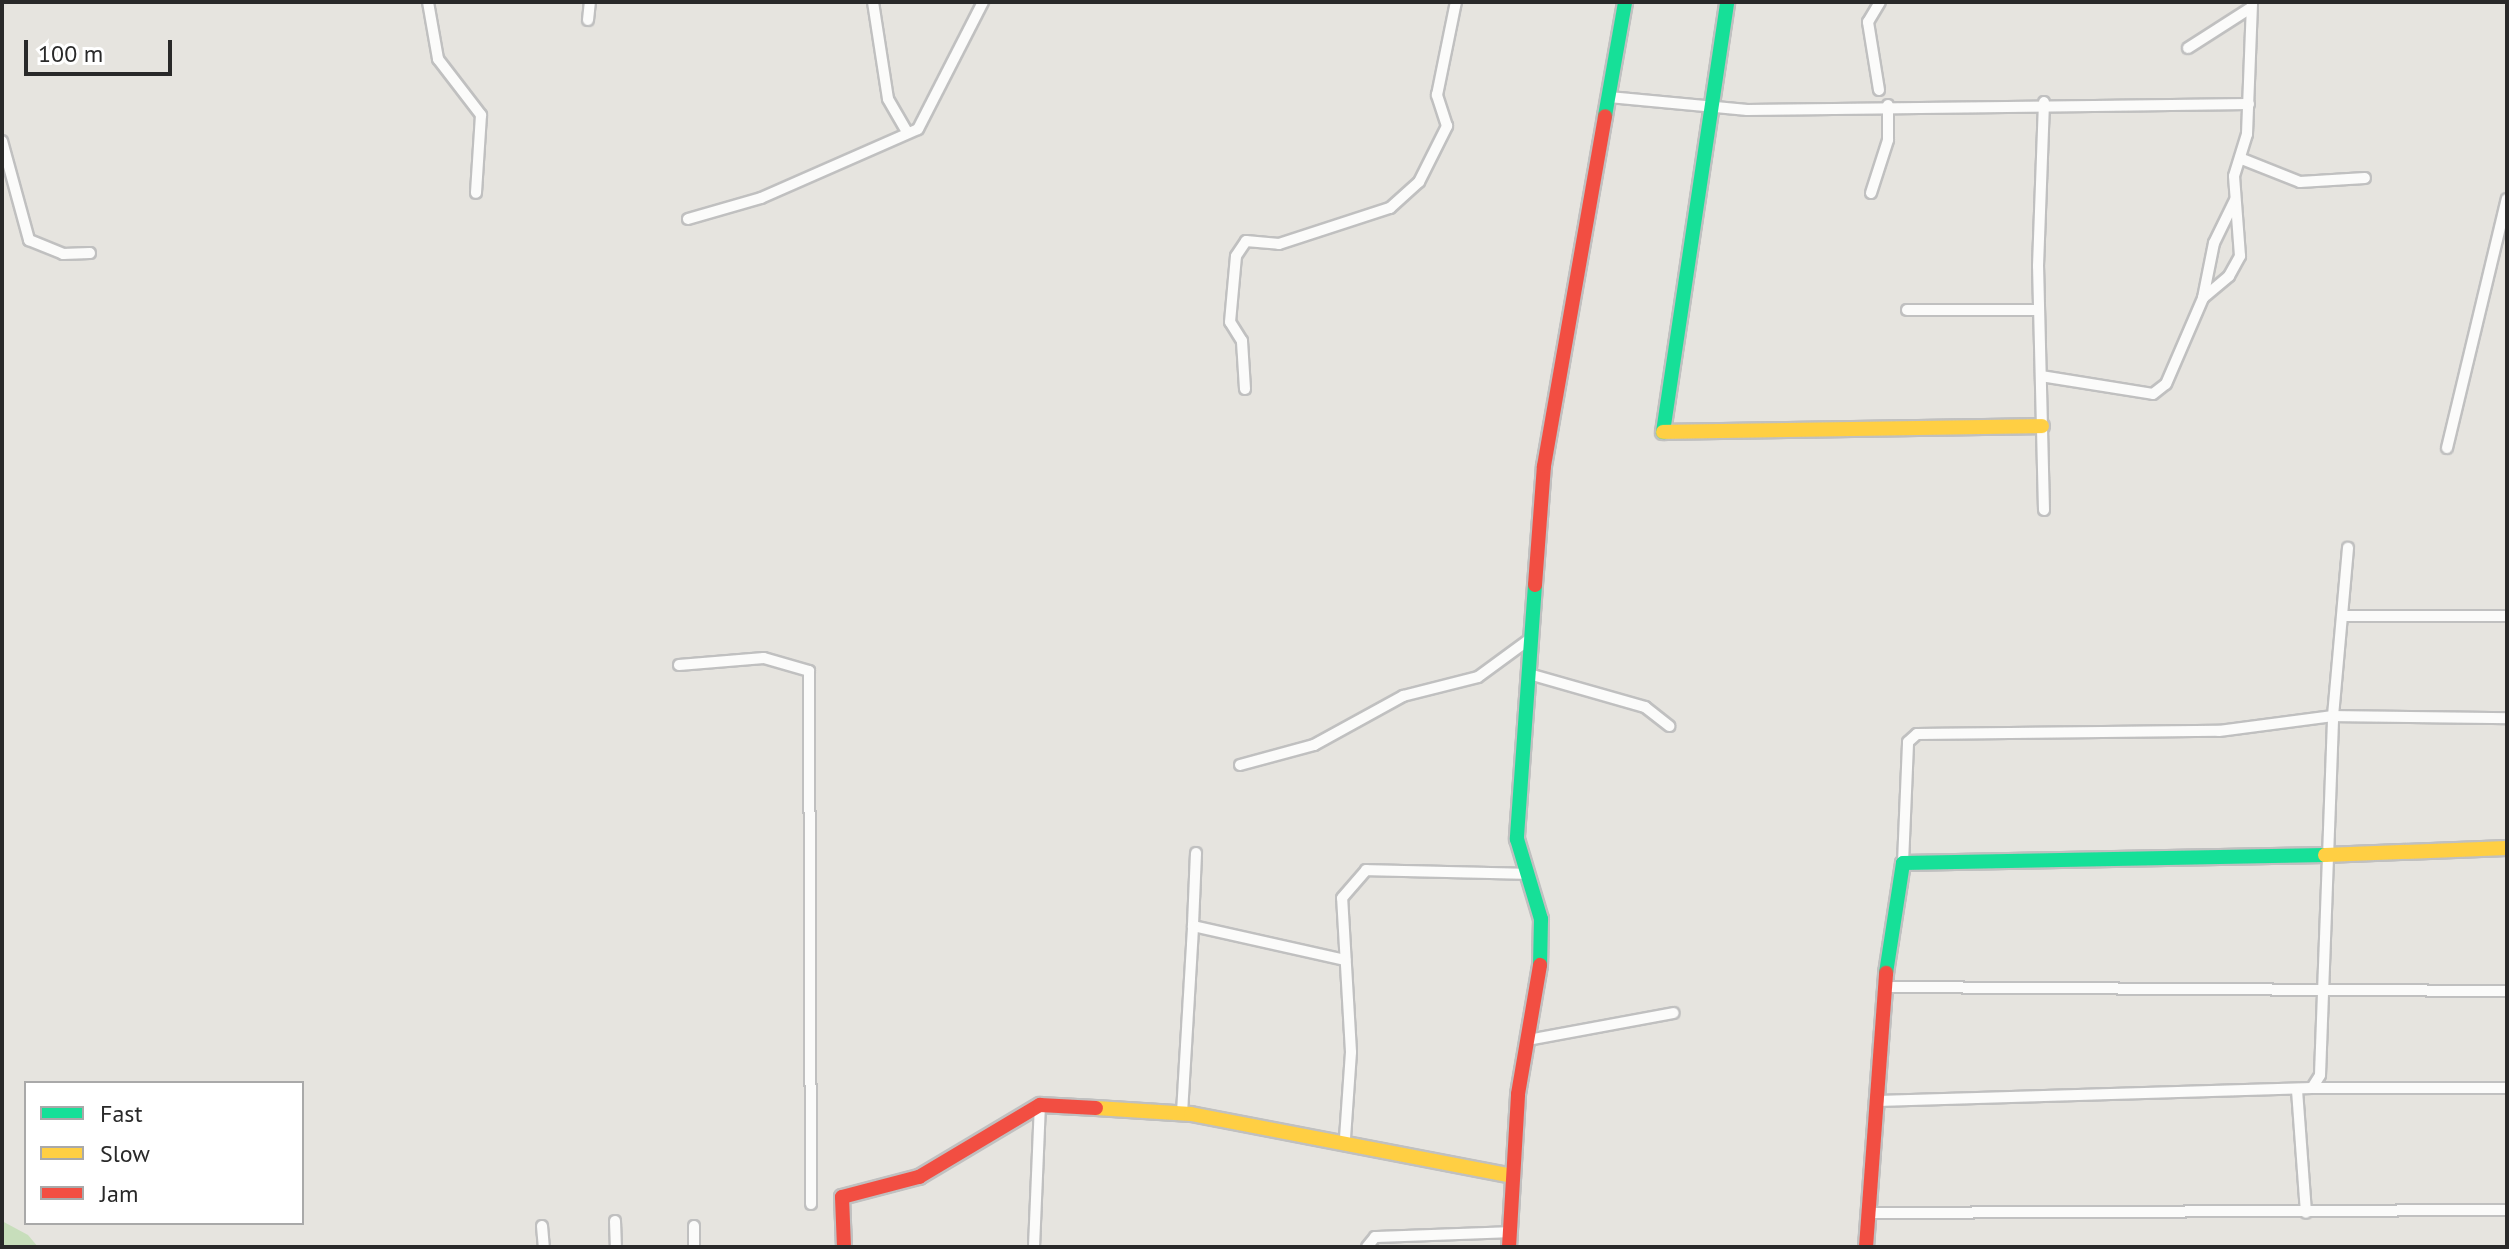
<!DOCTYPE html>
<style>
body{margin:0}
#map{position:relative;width:2509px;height:1249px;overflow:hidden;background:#e6e4df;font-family:"PT Sans",sans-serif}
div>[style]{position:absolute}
.green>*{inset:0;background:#c7debb}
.roads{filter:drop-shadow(2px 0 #c0c0c0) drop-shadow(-2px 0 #c0c0c0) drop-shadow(0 2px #c0c0c0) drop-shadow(0 -2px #c0c0c0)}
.street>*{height:10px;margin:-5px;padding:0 5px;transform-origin:5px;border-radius:5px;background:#fbfbfa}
.fast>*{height:14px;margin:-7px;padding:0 7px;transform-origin:7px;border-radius:7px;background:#16e098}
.slow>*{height:14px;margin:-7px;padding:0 7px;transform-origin:7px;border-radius:7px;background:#ffcf43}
.jam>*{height:14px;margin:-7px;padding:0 7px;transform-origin:7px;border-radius:7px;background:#f24e42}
span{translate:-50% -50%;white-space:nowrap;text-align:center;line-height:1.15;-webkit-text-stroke:8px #fff;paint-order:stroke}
.frame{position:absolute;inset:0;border:4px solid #292929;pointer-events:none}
.legend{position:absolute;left:24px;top:1081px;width:280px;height:144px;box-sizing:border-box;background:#fff;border:2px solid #a9a9a9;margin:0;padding:10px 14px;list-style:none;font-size:24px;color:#292929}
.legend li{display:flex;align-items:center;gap:16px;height:40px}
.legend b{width:40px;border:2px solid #a9a9a9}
.scale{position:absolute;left:24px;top:40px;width:148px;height:36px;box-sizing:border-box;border:4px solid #292929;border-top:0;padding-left:10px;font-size:24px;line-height:28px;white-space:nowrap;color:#292929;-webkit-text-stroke:6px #fff;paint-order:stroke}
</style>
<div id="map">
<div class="green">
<div style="clip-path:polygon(2px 1221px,28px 1235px,38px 1247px,2px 1247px)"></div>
</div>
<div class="roads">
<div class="street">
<div style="left:428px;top:2px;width:58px;rotate:80deg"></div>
<div style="left:438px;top:59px;width:71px;rotate:52.5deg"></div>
<div style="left:481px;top:115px;width:78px;rotate:93.7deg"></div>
<div style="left:873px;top:2px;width:98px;rotate:81.2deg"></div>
<div style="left:888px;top:99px;width:39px;rotate:60deg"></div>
<div style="left:588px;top:20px;width:18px;rotate:-84deg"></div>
<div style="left:2188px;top:48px;width:72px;rotate:-32.6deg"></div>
<div style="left:1879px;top:90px;width:69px;rotate:-99.2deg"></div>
<div style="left:1868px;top:22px;width:23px;rotate:-59deg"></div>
<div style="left:1609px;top:97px;width:139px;rotate:5.4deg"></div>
<div style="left:1747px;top:110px;width:502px;rotate:-0.68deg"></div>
<div style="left:2px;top:141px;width:103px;rotate:74.7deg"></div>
<div style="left:29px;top:240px;width:37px;rotate:22deg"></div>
<div style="left:63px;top:254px;width:27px;rotate:-2deg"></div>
<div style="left:2242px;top:159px;width:62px;rotate:21.6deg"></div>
<div style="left:2300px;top:182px;width:65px;rotate:-3.5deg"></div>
<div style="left:1871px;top:193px;width:56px;rotate:-72.2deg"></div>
<div style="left:1888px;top:140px;width:35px;rotate:-90deg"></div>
<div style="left:688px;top:219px;width:76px;rotate:-16deg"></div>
<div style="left:761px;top:198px;width:171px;rotate:-23.7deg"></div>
<div style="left:918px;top:129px;width:143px;rotate:-62.9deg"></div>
<div style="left:2203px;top:298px;width:56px;rotate:-78.7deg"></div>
<div style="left:2214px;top:243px;width:48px;rotate:-64deg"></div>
<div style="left:1907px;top:310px;width:132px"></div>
<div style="left:2041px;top:376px;width:113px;rotate:9.1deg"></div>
<div style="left:2153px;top:394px;width:16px;rotate:-38deg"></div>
<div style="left:2166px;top:384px;width:94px;rotate:-66.7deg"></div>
<div style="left:2203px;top:298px;width:34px;rotate:-40deg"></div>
<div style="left:2229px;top:276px;width:23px;rotate:-61deg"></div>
<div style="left:2240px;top:256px;width:80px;rotate:-94.3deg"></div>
<div style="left:2234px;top:176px;width:44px;rotate:-72.8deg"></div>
<div style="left:2247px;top:134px;width:132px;rotate:-87.8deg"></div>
<div style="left:1245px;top:389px;width:48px;rotate:-93.6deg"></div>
<div style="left:1242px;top:341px;width:22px;rotate:-122deg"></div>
<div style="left:1230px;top:322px;width:66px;rotate:-84.8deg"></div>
<div style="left:1236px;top:256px;width:18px;rotate:-56deg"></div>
<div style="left:1246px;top:241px;width:33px;rotate:5deg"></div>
<div style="left:1279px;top:244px;width:117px;rotate:-18deg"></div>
<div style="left:1390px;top:208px;width:39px;rotate:-42deg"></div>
<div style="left:1419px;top:182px;width:63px;rotate:-63.4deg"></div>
<div style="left:1447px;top:126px;width:33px;rotate:-108deg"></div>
<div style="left:1437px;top:95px;width:95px;rotate:-78.5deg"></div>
<div style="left:2447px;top:448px;width:256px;rotate:-76.5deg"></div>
<div style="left:2044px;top:510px;width:244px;rotate:-91.4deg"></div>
<div style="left:2038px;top:266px;width:164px;rotate:-87.9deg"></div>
<div style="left:2345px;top:616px;width:162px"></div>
<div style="left:679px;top:665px;width:85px;rotate:-4.7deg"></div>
<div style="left:764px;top:658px;width:47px;rotate:16.1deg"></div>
<div style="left:809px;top:671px;width:533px;rotate:89.79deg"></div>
<div style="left:1529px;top:674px;width:121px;rotate:15.9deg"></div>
<div style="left:1645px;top:707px;width:31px;rotate:38deg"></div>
<div style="left:1240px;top:765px;width:77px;rotate:-15.1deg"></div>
<div style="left:1314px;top:745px;width:102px;rotate:-28.8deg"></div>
<div style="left:1403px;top:696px;width:77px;rotate:-14.2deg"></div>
<div style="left:1478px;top:677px;width:66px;rotate:-36.3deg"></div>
<div style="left:1196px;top:853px;width:73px;rotate:92.4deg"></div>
<div style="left:1193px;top:926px;width:156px;rotate:12.6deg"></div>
<div style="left:1903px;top:863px;width:121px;rotate:-87.6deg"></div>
<div style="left:1908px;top:742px;width:12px;rotate:-42deg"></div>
<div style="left:1917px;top:734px;width:302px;rotate:-0.6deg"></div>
<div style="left:2219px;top:731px;width:115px;rotate:-7.5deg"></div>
<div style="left:2333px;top:716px;width:169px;rotate:-84.9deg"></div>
<div style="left:1884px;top:987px;width:623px;rotate:0.37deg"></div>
<div style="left:1528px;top:1040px;width:148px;rotate:-10.5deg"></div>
<div style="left:2312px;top:1088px;width:195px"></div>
<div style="left:2297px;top:1090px;width:123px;rotate:85.8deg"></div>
<div style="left:1877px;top:1101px;width:435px;rotate:-1.7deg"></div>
<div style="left:2312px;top:1088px;width:15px;rotate:-58deg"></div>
<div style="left:2320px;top:1075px;width:359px;rotate:-87.9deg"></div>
<div style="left:2333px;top:716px;width:174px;rotate:0.7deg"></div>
<div style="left:1182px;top:1113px;width:187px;rotate:-86.6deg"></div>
<div style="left:1345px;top:1138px;width:86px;rotate:-86deg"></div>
<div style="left:1351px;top:1052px;width:154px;rotate:-93.3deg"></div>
<div style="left:1342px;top:898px;width:37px;rotate:-49deg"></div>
<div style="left:1366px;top:870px;width:162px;rotate:1.4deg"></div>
<div style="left:1868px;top:1213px;width:639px;rotate:-0.27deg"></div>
<div style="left:615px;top:1221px;width:26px;rotate:88deg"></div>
<div style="left:542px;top:1226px;width:21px;rotate:85deg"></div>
<div style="left:694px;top:1226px;width:21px;rotate:90deg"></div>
<div style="left:1034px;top:1247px;width:142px;rotate:-87.6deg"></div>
<div style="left:1367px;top:1247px;width:13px;rotate:-51deg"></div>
<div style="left:1375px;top:1237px;width:134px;rotate:-2.1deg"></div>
</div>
<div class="fast">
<div style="left:1605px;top:116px;width:116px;rotate:-80deg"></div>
<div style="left:1663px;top:432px;width:435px;rotate:-81.5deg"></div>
<div style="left:1535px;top:585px;width:255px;rotate:94.1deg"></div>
<div style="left:1517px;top:839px;width:84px;rotate:73.3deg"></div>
<div style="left:1541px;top:919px;width:46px;rotate:91.2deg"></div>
<div style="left:1886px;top:973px;width:111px;rotate:-81.2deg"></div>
<div style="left:1903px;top:863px;width:422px;rotate:-1.1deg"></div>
</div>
<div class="slow">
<div style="left:1663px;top:432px;width:379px;rotate:-0.9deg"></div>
<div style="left:2325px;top:855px;width:182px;rotate:-2.2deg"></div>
<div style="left:1096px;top:1108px;width:95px;rotate:3.6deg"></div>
<div style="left:1191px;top:1114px;width:327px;rotate:10.9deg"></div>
</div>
<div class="jam">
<div style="left:1535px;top:585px;width:119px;rotate:-85.7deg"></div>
<div style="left:1544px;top:466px;width:355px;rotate:-80.1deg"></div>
<div style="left:844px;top:1247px;width:50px;rotate:-92.3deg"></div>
<div style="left:842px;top:1197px;width:80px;rotate:-14.6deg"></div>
<div style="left:919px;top:1177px;width:141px;rotate:-30.8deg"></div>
<div style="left:1040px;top:1105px;width:56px;rotate:3.1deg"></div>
<div style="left:1509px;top:1247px;width:153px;rotate:-86.6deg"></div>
<div style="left:1518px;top:1094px;width:131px;rotate:-80.3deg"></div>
<div style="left:1866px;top:1247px;width:275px;rotate:-85.8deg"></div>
</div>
</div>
<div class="frame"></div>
<ul class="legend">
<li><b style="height:10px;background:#16e098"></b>Fast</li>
<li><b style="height:10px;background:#ffcf43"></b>Slow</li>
<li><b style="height:10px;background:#f24e42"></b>Jam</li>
</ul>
<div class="scale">100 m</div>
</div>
